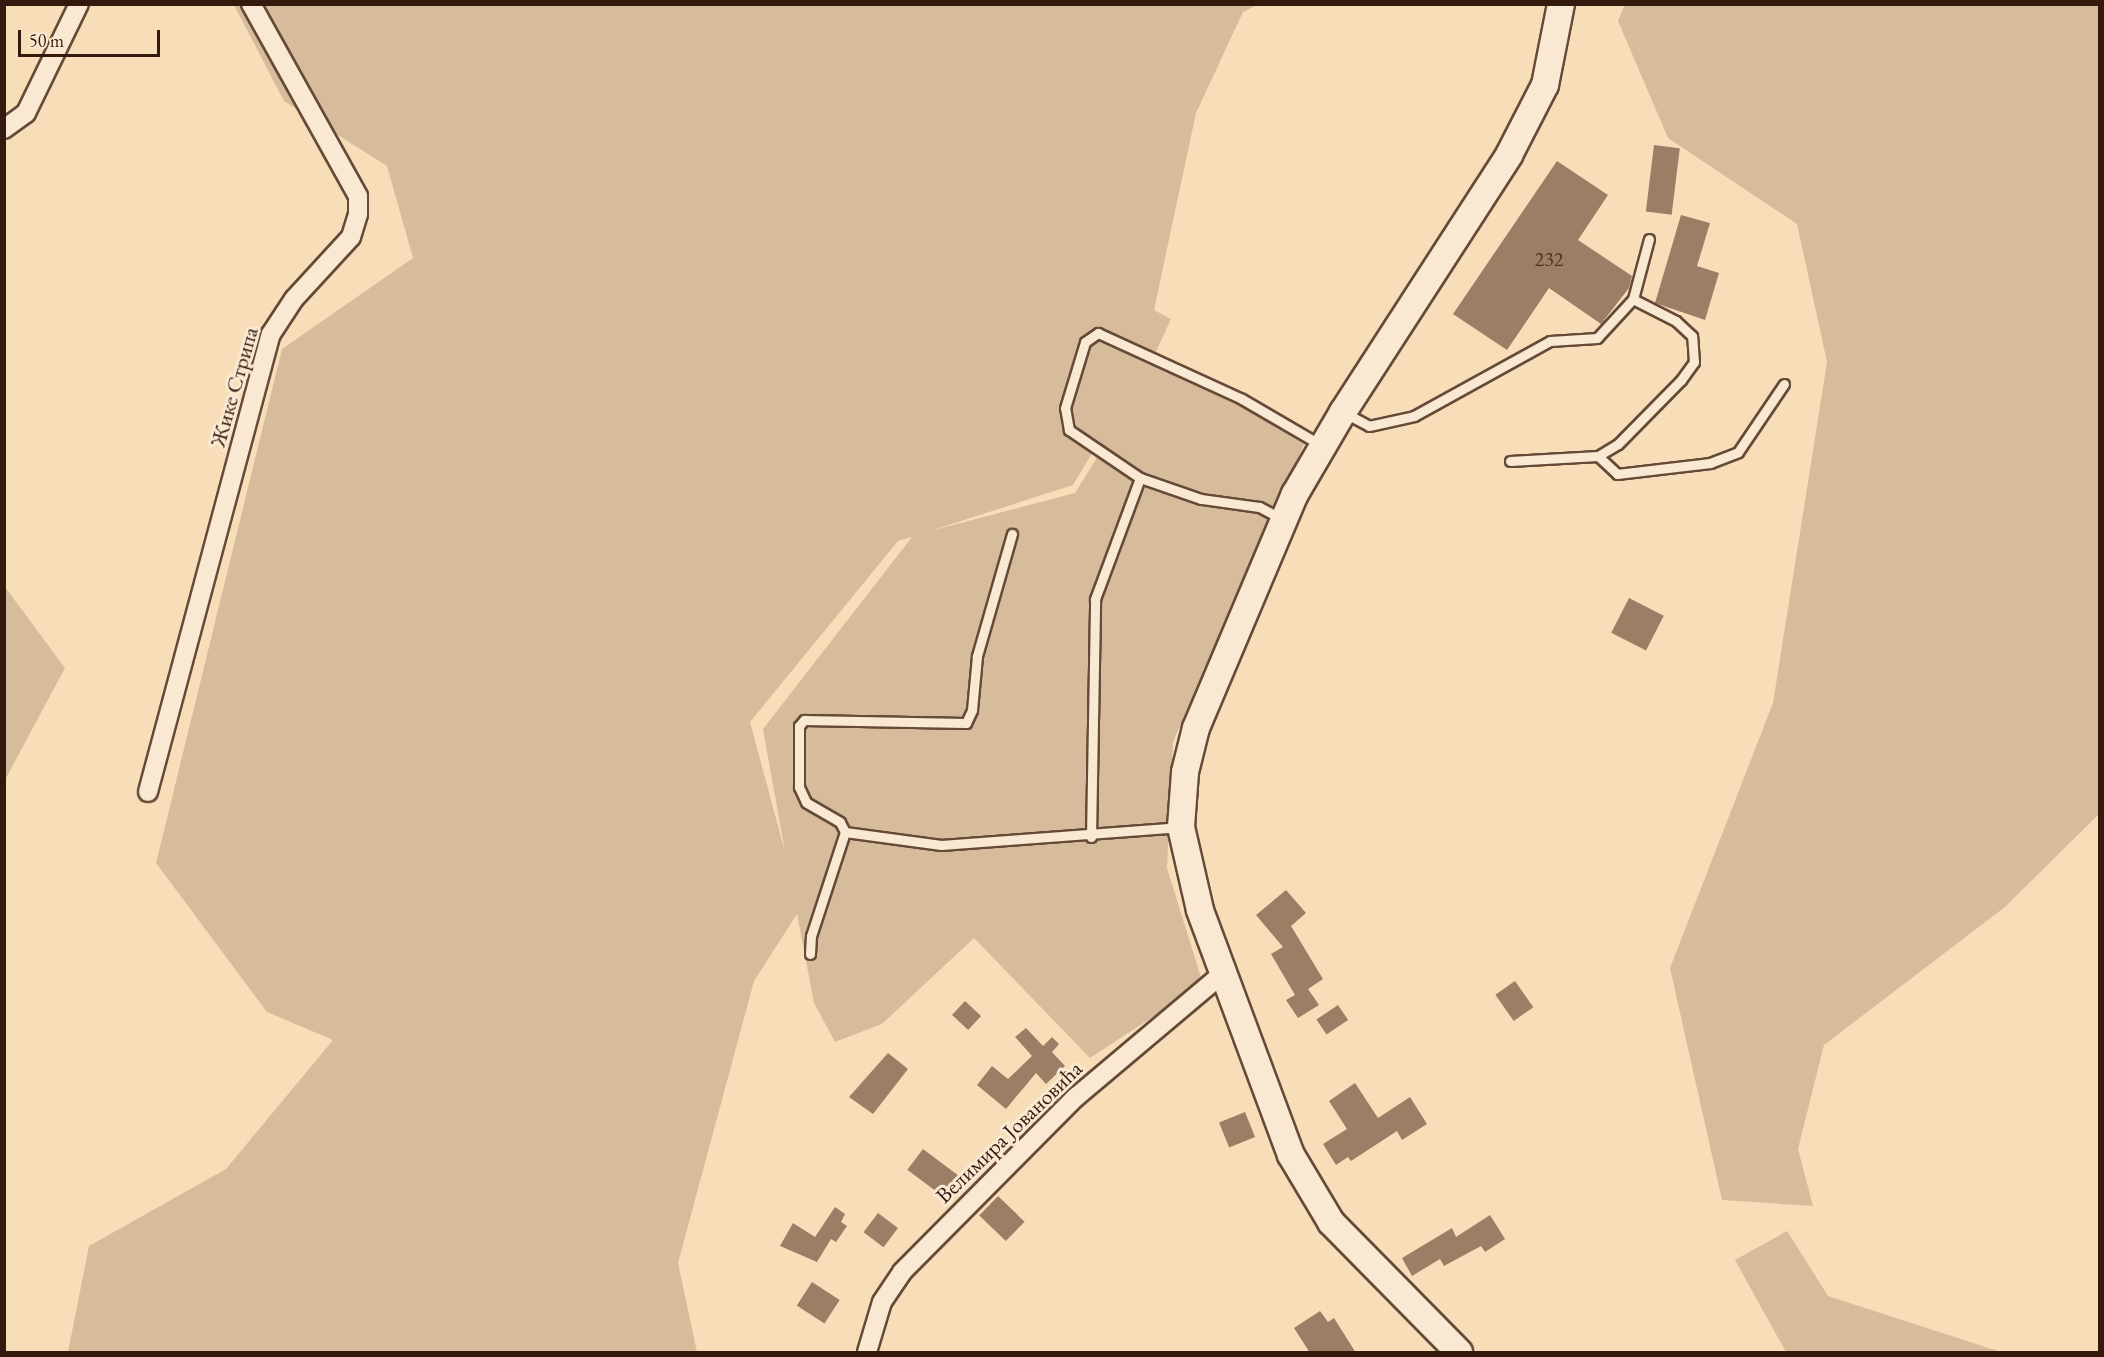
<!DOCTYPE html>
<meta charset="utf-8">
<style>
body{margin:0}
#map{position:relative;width:2104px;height:1357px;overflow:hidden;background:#f8ddb9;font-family:"EB Garamond",serif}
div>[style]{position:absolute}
.green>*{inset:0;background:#d7bc9c}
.building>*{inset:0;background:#9a7f66;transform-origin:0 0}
.roads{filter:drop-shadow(2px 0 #654a38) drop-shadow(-2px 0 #654a38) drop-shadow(0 2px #654a38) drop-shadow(0 -2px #654a38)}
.lane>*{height:9px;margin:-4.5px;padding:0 4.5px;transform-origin:4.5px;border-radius:4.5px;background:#fae9d2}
.street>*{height:18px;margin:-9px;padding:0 9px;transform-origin:9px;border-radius:9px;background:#fae9d2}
.secondary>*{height:26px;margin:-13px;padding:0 13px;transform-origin:13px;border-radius:13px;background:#fae9d2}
span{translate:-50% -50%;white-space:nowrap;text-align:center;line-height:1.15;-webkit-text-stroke:6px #fae9d2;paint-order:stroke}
.number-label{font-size:20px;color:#4e3223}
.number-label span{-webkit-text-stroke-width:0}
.street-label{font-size:22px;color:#34190d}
.frame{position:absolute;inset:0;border:6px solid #34190d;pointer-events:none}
.scale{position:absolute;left:18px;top:30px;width:142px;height:27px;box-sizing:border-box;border:3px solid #34190d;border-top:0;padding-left:8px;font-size:18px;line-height:21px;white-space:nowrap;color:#34190d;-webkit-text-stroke:4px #fae9d2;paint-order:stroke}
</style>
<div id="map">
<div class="green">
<div style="clip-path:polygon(1625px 4px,2099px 5px,2099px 814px,2005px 907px,1824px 1045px,1798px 1149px,1813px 1206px,1722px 1200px,1670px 968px,1773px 703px,1827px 362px,1797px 224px,1668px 138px,1618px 21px)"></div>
<div style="clip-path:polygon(evenodd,234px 5px,1257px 5px,1243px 12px,1196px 113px,1154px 310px,1171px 319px,1155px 354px,1309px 433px,1173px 742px,1167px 868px,1203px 984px,1090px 1058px,974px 938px,882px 1024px,835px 1042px,814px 1003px,797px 914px,754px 981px,678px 1263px,697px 1352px,68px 1352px,89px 1246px,226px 1169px,333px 1040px,267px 1012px,156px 863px,282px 349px,413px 258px,387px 166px,284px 101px,234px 5px,1097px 445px,1103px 448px,1075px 493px,930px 531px,1073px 485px,1097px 445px,234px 5px,912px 537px,763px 729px,785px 852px,750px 722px,898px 541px,912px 537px)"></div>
<div style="clip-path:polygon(5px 587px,65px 668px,5px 780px)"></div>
<div style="clip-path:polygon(1787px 1231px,1828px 1296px,2001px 1352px,1786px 1352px,1735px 1260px)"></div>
</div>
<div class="building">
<div style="left:1654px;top:145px;width:26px;height:67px;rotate:7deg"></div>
<div style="clip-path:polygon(1557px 161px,1608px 195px,1578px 240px,1632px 276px,1629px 288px,1601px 324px,1549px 288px,1507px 350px,1453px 314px)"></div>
<div style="clip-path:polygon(1681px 215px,1710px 223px,1697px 266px,1719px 273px,1705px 320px,1655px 303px)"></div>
<div style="left:1629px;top:598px;width:39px;height:39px;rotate:27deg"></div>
<div style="clip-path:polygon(1286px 890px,1306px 913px,1291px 926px,1323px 979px,1308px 989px,1319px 1005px,1298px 1018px,1286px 1000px,1295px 995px,1271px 954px,1283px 947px,1256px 915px)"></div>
<div style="left:1515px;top:981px;width:32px;height:24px;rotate:55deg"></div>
<div style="left:965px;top:1001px;width:22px;height:19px;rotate:43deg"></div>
<div style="left:1338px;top:1005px;width:18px;height:26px;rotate:56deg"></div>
<div style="clip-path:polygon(1026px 1028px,1043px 1046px,1052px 1037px,1059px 1044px,1052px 1052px,1065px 1066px,1046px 1084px,1036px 1073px,1006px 1109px,977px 1085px,992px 1066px,1008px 1079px,1032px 1056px,1015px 1037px)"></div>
<div style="clip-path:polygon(888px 1053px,908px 1069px,873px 1114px,849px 1097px)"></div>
<div style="clip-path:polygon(1355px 1083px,1378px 1118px,1410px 1097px,1427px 1124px,1402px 1140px,1397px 1131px,1351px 1161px,1348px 1157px,1336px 1165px,1323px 1144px,1347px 1129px,1329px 1101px)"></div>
<div style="left:1245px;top:1112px;width:27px;height:28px;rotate:68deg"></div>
<div style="left:923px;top:1149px;width:45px;height:26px;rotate:37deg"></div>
<div style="left:998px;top:1196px;width:37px;height:27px;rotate:44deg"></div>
<div style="clip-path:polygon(835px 1207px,845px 1214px,841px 1222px,847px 1226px,836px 1242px,831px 1239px,817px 1262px,780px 1246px,793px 1223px,815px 1237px)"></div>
<div style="left:878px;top:1213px;width:25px;height:24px;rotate:37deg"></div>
<div style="clip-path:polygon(1490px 1215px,1505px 1239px,1485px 1252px,1481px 1246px,1444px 1266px,1440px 1259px,1412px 1276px,1402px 1258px,1452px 1228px,1456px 1237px)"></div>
<div style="left:812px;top:1282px;width:33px;height:28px;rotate:33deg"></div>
<div style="clip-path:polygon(1320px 1311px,1328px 1322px,1334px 1318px,1356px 1353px,1310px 1353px,1294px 1328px)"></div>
</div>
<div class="roads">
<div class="lane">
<div style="left:1345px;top:413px;width:27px;rotate:28deg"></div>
<div style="left:1369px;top:426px;width:46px;rotate:-12.5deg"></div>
<div style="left:1414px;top:416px;width:155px;rotate:-28.9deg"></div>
<div style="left:1550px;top:341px;width:47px;rotate:-3.7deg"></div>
<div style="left:1597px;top:338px;width:53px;rotate:-47.3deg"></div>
<div style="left:1633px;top:299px;width:62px;rotate:-75.1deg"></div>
<div style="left:1598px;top:456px;width:26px;rotate:43deg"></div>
<div style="left:1617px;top:474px;width:94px;rotate:-6.7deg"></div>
<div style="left:1710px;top:463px;width:30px;rotate:-21deg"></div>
<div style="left:1738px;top:452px;width:82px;rotate:-55.9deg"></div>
<div style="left:1510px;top:461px;width:88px;rotate:-3.3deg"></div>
<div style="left:1598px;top:456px;width:23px;rotate:-31deg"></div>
<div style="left:1618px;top:444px;width:90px;rotate:-45.5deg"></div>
<div style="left:1681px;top:380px;width:22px;rotate:-54deg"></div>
<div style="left:1694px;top:362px;width:26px;rotate:-94deg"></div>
<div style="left:1692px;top:336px;width:22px;rotate:-137deg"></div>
<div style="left:1676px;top:321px;width:48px;rotate:-152.9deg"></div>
<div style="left:1282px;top:519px;width:26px;rotate:-152deg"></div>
<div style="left:1259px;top:507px;width:59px;rotate:-172.1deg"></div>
<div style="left:1201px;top:499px;width:65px;rotate:-161deg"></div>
<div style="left:1140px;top:478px;width:86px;rotate:-145.9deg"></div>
<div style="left:1069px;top:430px;width:22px;rotate:-100deg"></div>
<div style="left:1065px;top:408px;width:69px;rotate:-73.1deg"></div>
<div style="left:1085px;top:342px;width:16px;rotate:-35deg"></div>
<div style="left:1098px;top:333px;width:158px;rotate:24.6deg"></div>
<div style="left:1242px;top:399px;width:91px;rotate:30.2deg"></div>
<div style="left:845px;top:832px;width:97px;rotate:7.7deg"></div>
<div style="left:941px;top:845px;width:238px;rotate:-4.3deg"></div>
<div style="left:1091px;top:837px;width:238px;rotate:-89deg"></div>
<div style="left:1095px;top:599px;width:129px;rotate:-69.6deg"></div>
<div style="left:810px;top:954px;width:18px;rotate:-87deg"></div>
<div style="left:811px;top:936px;width:109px;rotate:-71.9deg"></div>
<div style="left:845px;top:832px;width:11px;rotate:-117deg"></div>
<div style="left:840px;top:822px;width:39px;rotate:-150deg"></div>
<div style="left:806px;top:802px;width:17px;rotate:-115deg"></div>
<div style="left:799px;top:787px;width:61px;rotate:-90deg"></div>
<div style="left:799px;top:726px;width:8px;rotate:-50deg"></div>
<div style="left:804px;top:720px;width:162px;rotate:1.1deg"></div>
<div style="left:966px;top:723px;width:14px;rotate:-65deg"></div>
<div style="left:972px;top:710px;width:54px;rotate:-84.7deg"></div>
<div style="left:977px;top:656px;width:127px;rotate:-74deg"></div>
</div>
<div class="street">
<div style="left:4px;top:129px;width:27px;rotate:-36deg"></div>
<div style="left:26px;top:113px;width:121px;rotate:-64.1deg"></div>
<div style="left:148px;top:792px;width:474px;rotate:-75deg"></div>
<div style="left:271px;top:334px;width:42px;rotate:-56.7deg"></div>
<div style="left:294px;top:299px;width:84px;rotate:-47.4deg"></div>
<div style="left:351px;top:237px;width:24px;rotate:-73deg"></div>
<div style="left:358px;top:214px;width:18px;rotate:-90deg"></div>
<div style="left:358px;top:196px;width:220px;rotate:-119.1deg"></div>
<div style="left:867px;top:1352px;width:52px;rotate:-73.3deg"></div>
<div style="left:882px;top:1302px;width:36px;rotate:-56deg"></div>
<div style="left:902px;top:1272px;width:247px;rotate:-45.2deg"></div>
<div style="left:1076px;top:1097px;width:192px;rotate:-40.1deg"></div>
</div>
<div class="secondary">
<div style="left:1459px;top:1352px;width:182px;rotate:-134.6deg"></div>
<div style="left:1331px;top:1222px;width:78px;rotate:-120.8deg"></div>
<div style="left:1291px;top:1155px;width:261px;rotate:-110.4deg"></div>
<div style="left:1200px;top:910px;width:85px;rotate:-102.9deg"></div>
<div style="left:1181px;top:827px;width:55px;rotate:-85.8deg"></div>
<div style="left:1185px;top:772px;width:45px;rotate:-76deg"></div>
<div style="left:1196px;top:728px;width:254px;rotate:-67.1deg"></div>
<div style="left:1295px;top:494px;width:95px;rotate:-59.7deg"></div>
<div style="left:1343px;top:412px;width:306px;rotate:-57.1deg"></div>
<div style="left:1509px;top:155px;width:79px;rotate:-62.8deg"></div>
<div style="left:1545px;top:85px;width:83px;rotate:-78.8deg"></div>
</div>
</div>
<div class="number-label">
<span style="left:1549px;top:259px">232</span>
</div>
<div class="street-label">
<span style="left:234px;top:387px;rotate:-74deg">Жике Стрипа</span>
<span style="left:1009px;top:1132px;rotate:-44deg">Велимира Јовановића</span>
</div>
<div class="frame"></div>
<div class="scale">50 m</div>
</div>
